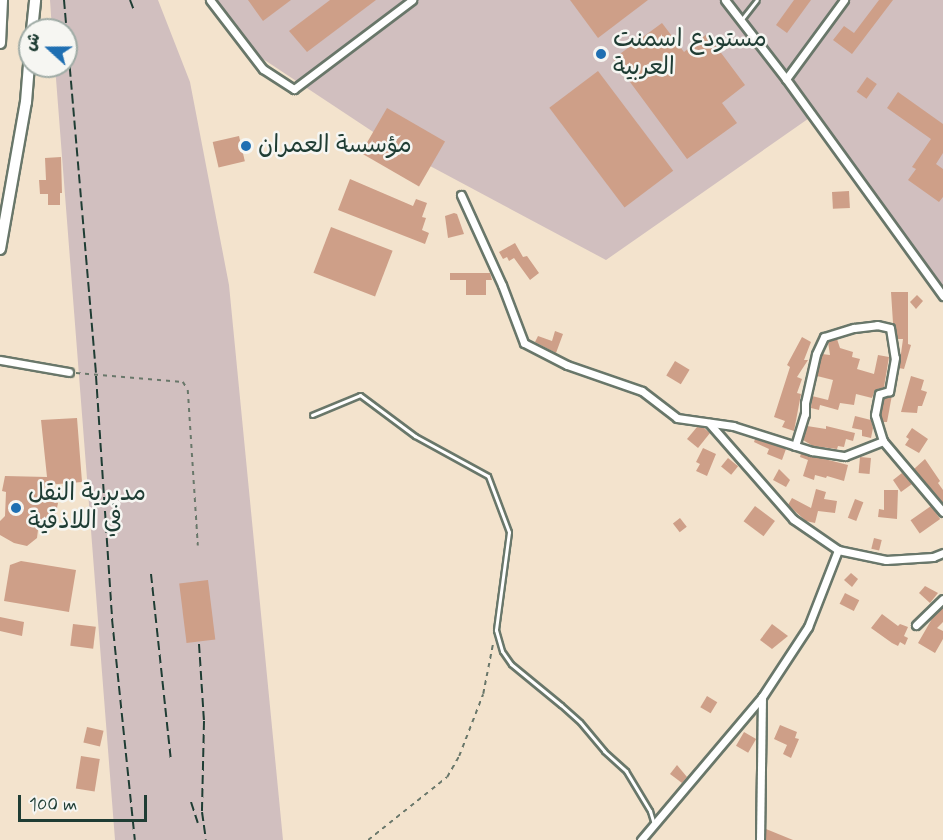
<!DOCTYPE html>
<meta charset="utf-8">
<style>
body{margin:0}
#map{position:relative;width:943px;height:840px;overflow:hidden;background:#f3e3cd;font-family:Mynerve,"Playpen Sans Arabic",sans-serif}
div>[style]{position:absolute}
.industrial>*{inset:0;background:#d1bfbf}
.building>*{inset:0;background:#ce9f88;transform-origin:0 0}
.path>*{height:1.5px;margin-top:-0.75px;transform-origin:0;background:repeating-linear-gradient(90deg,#69776a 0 4.5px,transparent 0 9px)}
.roads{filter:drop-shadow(2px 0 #69776a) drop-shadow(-2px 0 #69776a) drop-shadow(0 2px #69776a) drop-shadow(0 -2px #69776a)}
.service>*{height:3px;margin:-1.5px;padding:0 1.5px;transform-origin:1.5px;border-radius:1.5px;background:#fff}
.minor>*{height:7px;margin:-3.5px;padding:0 3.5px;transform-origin:3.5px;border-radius:3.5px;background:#fff}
.primary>*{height:10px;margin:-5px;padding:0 5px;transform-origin:5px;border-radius:5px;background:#fff}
.rail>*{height:2px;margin-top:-1px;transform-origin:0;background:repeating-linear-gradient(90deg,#1f3d34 0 9px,transparent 0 13.5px)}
.dots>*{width:16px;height:16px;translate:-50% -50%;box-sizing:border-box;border:3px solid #f6f6f2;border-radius:50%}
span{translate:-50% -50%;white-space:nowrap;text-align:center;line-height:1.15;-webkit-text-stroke:5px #f6f6f2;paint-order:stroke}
.poi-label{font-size:24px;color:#1f3d34}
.left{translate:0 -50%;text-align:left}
.north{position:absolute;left:18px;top:18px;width:60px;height:60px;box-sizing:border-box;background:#f6f6f2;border:2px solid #a0aca6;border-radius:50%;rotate:291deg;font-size:16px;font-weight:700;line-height:24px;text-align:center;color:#1f3d34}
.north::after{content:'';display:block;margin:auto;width:21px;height:27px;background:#1f6fb2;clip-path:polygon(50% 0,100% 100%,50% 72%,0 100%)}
.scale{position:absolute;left:18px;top:795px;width:129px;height:27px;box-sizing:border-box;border:3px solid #1f3d34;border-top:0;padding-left:8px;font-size:18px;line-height:21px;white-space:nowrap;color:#1f3d34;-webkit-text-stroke:4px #f6f6f2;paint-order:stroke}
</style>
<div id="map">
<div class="industrial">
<div style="clip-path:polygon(50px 0,158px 0,190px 82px,229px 285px,283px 840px,115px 840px,55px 66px,66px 66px,66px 30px,52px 30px)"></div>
<div style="clip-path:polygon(216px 0,943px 0,943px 293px,815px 114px,606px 260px,402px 151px,248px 49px)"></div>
</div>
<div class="building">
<div style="clip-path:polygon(248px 0,291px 0,263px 21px)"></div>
<div style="clip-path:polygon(330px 0,376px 0,307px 52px,289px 31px)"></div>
<div style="clip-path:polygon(570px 0,648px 0,598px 38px)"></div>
<div style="clip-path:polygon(794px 0,811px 0,787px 33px,776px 25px)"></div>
<div style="clip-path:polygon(879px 0,893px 0,852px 54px,833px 40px,844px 26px,854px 33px)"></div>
<div style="clip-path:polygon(662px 23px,684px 52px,707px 34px,745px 85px,722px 103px,737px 123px,687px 159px,613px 59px)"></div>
<div style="left:598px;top:71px;width:125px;height:61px;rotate:53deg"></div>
<div style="left:867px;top:77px;width:12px;height:18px;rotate:35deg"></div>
<div style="clip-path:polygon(898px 92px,943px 124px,943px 153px,936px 164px,943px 169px,943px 197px,939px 202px,908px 180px,916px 169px,912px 167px,931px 139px,887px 108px)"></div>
<div style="left:387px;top:108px;width:67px;height:52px;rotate:30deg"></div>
<div style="left:239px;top:136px;width:26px;height:27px;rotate:77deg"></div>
<div style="clip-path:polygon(61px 157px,62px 193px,60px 193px,60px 205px,48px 205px,48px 194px,40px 194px,39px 180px,46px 180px,45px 158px)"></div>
<div style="clip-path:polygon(350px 179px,413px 206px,416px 199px,427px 203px,422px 217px,426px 218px,422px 230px,429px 233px,425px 244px,338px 210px)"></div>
<div style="left:849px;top:191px;width:17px;height:17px;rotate:87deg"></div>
<div style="clip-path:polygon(454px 213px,457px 214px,464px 234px,448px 238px,445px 216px)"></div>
<div style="left:331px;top:227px;width:66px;height:49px;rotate:21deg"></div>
<div style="clip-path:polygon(515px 243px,523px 257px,527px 256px,539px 273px,530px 280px,514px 258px,509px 261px,507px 257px,503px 259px,499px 252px)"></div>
<div style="clip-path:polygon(450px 273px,490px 273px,492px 280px,486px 280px,486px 295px,466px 295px,466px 280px,450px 280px)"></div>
<div style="clip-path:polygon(891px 292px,908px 292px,908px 344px,911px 345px,904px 369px,899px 368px,903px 339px,897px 339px,893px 323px)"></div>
<div style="clip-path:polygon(917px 295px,923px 301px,916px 309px,910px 302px)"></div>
<div style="clip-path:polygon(555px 331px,563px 334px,556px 353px,535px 342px,538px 336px,552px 341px)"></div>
<div style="clip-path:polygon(802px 337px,811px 342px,804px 360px,808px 360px,797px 377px,802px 379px,797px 393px,801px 394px,794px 431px,782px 427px,785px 421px,774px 417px,790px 367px,787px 365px)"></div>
<div style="clip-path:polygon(837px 339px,840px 348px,853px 352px,852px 357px,860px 359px,857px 369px,874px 374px,878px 355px,889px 357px,884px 387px,875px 390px,872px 398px,856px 394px,854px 405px,840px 403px,838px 410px,820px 405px,819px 410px,811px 408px,812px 396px,828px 400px,833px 380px,817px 376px,822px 354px,830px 355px,828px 342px)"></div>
<div style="left:675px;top:361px;width:17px;height:17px;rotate:31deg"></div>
<div style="clip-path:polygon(911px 376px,924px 380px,921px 390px,927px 392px,922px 406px,918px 406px,917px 413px,901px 412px)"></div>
<div style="clip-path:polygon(892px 395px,887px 422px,883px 422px,881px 415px,884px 398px)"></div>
<div style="clip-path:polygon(855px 416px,871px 420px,873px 428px,871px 438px,862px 436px,862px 430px,852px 428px)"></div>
<div style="clip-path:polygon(77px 418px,82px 482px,46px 485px,41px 498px,58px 503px,53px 529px,38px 530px,37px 538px,27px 546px,14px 543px,0 535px,0 521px,5px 516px,6px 492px,2px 491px,5px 476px,47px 477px,41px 420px)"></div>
<div style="clip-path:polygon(807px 426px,826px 429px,826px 426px,855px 433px,853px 441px,846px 439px,844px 447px,838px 446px,837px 449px,813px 446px,803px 440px)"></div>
<div style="clip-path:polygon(697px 427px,704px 428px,710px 433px,698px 448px,687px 439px)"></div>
<div style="clip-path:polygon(912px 428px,928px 439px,919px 453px,905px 445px,909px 439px,906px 437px)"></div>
<div style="clip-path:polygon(755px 439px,786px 449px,782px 460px,767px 454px,769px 449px,754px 442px)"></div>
<div style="clip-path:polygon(703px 448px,716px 454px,707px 476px,696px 471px,700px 464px,696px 462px)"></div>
<div style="clip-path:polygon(801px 453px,848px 465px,844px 481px,827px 476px,826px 478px,815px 475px,814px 480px,803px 476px,808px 460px,800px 457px)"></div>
<div style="left:860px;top:457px;width:11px;height:16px;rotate:5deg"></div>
<div style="left:728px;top:458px;width:13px;height:11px;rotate:39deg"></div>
<div style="clip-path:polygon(925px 459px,940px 481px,938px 483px,943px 490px,943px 503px,914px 469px)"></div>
<div style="clip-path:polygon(779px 469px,790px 480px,786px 487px,773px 480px)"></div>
<div style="clip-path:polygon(902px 473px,912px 484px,901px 492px,893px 480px)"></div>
<div style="clip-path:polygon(816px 489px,826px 492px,824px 499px,837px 501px,835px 513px,818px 511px,815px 523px,806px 521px,788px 505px,792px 498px,811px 508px)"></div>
<div style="clip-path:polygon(884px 490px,898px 490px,897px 519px,878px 517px,879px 509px,884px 510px)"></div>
<div style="left:855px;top:499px;width:9px;height:20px;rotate:21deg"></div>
<div style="left:755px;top:506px;width:25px;height:19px;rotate:37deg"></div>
<div style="left:931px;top:506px;width:16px;height:25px;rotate:55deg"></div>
<div style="left:680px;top:518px;width:11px;height:9px;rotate:52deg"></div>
<div style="left:874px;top:538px;width:8px;height:11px;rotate:14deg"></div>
<div style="clip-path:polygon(21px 561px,76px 570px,69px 612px,4px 601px,10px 565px)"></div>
<div style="clip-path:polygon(851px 573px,858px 579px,852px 587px,844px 580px)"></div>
<div style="left:208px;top:580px;width:60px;height:29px;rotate:83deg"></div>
<div style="clip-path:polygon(925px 586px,938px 593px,930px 603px,919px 593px)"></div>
<div style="left:845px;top:593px;width:16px;height:12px;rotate:27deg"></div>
<div style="clip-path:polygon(943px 607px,943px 622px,937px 628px,943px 631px,943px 639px,935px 653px,918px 643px,933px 617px)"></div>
<div style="clip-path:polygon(882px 614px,898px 626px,900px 624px,908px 627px,904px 636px,908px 638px,905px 645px,900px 642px,898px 646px,892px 643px,871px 628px)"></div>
<div style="clip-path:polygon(0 617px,24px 622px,22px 636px,0 631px)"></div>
<div style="left:73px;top:624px;width:23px;height:22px;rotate:7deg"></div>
<div style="clip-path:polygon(772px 624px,788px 636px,772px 649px,760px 640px)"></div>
<div style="left:707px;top:696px;width:12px;height:13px;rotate:31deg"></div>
<div style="clip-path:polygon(780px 725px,797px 732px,795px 738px,799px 739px,791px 758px,783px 754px,787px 745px,774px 739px)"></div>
<div style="left:87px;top:727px;width:17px;height:16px;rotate:13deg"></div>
<div style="left:744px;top:732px;width:14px;height:16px;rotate:30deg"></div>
<div style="left:81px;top:756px;width:19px;height:33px;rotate:9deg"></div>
<div style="clip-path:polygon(677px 765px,687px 777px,682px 783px,670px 774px)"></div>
<div style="clip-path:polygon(766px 829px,793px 840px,766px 840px)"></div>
</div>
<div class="path">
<div style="left:76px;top:373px;width:107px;rotate:4.8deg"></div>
<div style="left:183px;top:382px;width:9px;rotate:58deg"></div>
<div style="left:188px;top:390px;width:156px;rotate:86.3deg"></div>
<div style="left:368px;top:840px;width:101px;rotate:-38.6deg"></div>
<div style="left:447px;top:777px;width:24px;rotate:-60deg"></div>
<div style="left:459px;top:756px;width:66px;rotate:-68.8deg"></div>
<div style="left:483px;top:694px;width:52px;rotate:-78.9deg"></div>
</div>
<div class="roads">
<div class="service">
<div style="left:742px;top:19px;width:24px;rotate:-52deg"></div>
<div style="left:312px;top:415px;width:52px;rotate:-22.6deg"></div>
<div style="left:360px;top:395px;width:69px;rotate:36.7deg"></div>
<div style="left:415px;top:436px;width:83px;rotate:28.7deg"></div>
<div style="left:488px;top:476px;width:60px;rotate:69.4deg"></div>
<div style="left:509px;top:532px;width:99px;rotate:97.6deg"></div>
<div style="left:496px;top:630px;width:22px;rotate:74deg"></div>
<div style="left:502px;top:651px;width:16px;rotate:55deg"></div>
<div style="left:511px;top:664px;width:65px;rotate:39.4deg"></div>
<div style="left:561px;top:705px;width:25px;rotate:42deg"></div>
<div style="left:580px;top:722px;width:38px;rotate:50deg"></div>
<div style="left:604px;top:751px;width:30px;rotate:42deg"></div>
<div style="left:626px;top:771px;width:47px;rotate:59deg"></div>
<div style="left:650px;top:811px;width:14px;rotate:73deg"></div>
</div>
<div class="minor">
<div style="left:210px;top:0;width:87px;rotate:52.5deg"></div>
<div style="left:263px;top:69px;width:37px;rotate:33deg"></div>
<div style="left:294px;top:89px;width:148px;rotate:-37deg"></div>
<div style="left:725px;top:0;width:100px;rotate:52.3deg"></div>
<div style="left:786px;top:79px;width:268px;rotate:54.1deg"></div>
<div style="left:786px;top:79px;width:98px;rotate:-53.7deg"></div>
<div style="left:461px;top:195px;width:99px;rotate:65.5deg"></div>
<div style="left:502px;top:285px;width:62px;rotate:69.2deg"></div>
<div style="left:524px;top:343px;width:48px;rotate:27.1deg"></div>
<div style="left:567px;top:365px;width:79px;rotate:19.1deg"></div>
<div style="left:642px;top:391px;width:44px;rotate:37.6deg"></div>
<div style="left:677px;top:418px;width:57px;rotate:8.1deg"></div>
<div style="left:733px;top:426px;width:83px;rotate:17.6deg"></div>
<div style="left:812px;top:451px;width:33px;rotate:9deg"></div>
<div style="left:845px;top:456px;width:41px;rotate:-21.5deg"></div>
<div style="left:883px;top:441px;width:93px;rotate:49.8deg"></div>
<div style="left:0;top:360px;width:70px;rotate:9.9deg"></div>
<div style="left:709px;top:423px;width:128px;rotate:48.8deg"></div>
<div style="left:793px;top:519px;width:55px;rotate:34.6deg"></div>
<div style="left:795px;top:446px;width:34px;rotate:-73deg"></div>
<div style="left:805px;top:414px;width:11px;rotate:-90deg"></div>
<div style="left:805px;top:403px;width:50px;rotate:-77.3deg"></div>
<div style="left:816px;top:354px;width:19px;rotate:-65deg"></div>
<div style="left:824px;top:337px;width:31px;rotate:-17deg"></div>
<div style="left:854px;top:328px;width:23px;rotate:-7deg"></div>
<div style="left:877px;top:325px;width:13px;rotate:13deg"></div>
<div style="left:890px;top:328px;width:30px;rotate:81deg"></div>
<div style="left:895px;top:358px;width:34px;rotate:100deg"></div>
<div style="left:889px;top:391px;width:10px;rotate:163deg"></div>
<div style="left:879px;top:394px;width:21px;rotate:101deg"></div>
<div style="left:875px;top:415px;width:27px;rotate:73deg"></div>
<div style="left:916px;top:625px;width:37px;rotate:-44deg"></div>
<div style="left:641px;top:840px;width:187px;rotate:-49.8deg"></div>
<div style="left:762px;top:697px;width:84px;rotate:-56.7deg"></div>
<div style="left:808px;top:627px;width:83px;rotate:-68.7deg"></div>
<div style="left:838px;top:550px;width:49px;rotate:11.8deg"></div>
<div style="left:886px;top:560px;width:47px;rotate:-3.7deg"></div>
<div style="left:933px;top:557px;width:11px;rotate:-22deg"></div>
<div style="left:760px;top:840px;width:143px;rotate:-89.2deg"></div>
</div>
<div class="primary">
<div style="left:32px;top:30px;width:30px;rotate:-84deg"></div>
<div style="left:0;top:43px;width:43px;rotate:-87.3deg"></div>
<div style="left:0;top:249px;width:149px;rotate:-80deg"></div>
<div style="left:26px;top:102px;width:50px;rotate:-85.4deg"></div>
</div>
</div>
<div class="rail">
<div style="left:64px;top:0;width:377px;rotate:85.1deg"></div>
<div style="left:96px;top:376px;width:244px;rotate:86.2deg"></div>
<div style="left:112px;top:619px;width:222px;rotate:84.1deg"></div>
<div style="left:130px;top:0;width:9px;rotate:69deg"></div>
<div style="left:151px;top:574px;width:189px;rotate:83.9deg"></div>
<div style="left:199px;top:644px;width:77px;rotate:86.3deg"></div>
<div style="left:204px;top:721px;width:91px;rotate:91.3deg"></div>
<div style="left:202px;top:812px;width:28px;rotate:82deg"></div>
<div style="left:191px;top:802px;width:22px;rotate:72deg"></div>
</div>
<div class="dots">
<div style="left:601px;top:54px;background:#1f6fb2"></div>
<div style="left:246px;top:146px;background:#1f6fb2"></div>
<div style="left:16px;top:508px;background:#1f6fb2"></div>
</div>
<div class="poi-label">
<span class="left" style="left:613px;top:54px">مستودع اسمنت<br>العربية</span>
<span class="left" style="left:258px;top:146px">مؤسسة العمران</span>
<span class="left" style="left:28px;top:508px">مديرية النقل<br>في اللاذقية</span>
</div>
<div class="north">ش</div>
<div class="scale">100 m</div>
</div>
